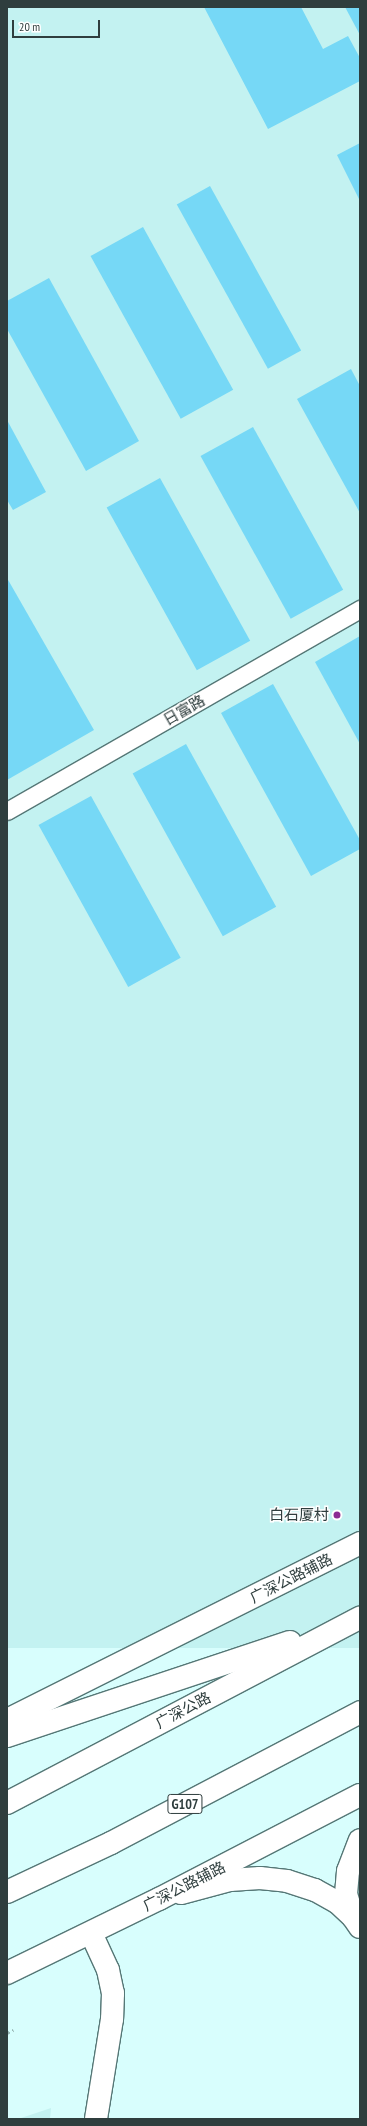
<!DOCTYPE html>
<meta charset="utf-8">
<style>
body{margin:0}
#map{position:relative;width:367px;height:2126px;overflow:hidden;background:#d8fefd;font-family:"PT Sans Narrow","Noto Sans SC",sans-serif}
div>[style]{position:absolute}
.built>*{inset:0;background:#c3f2f1;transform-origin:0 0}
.building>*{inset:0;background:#76d8f6;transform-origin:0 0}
.path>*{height:2.5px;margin-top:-1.25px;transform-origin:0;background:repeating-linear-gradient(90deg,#99b7b6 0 3px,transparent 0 6px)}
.roads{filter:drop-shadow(1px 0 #557776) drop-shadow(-1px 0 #557776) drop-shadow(0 1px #557776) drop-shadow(0 -1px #557776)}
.service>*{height:17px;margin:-8.5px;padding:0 8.5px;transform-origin:8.5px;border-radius:8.5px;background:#fff}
.minor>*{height:22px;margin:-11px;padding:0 11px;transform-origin:11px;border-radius:11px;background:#fff}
.tertiary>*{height:22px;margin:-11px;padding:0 11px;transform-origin:11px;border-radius:11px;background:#fff}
.primary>*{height:22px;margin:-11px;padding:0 11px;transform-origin:11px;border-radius:11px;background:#fff}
.trunk>*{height:22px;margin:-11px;padding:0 11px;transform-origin:11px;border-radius:11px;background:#fff}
.dots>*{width:11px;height:11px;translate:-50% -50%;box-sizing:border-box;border:2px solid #fff;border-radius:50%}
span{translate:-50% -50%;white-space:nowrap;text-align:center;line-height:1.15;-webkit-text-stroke:3px #fff;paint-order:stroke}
.shield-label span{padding:1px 3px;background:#fff;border:1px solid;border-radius:3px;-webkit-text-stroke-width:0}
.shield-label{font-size:14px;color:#2f3e3e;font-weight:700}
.street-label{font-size:15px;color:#2f3e3e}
.poi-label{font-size:15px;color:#2f3e3e}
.right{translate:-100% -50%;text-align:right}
.frame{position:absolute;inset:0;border:8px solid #2f3e3e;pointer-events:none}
.scale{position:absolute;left:12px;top:20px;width:88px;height:18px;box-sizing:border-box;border:2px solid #2f3e3e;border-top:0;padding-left:5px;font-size:12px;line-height:14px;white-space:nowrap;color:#2f3e3e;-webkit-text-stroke:3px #fff;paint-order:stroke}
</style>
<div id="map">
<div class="built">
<div style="left:7px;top:7px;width:353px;height:1641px"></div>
<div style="clip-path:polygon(51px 2108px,50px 2119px,18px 2119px)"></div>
</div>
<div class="building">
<div style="clip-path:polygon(204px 7px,301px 7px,323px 49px,348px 36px,360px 58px,360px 81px,268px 129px)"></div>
<div style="clip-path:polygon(345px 7px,360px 7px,360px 35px)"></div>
<div style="clip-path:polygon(360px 143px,360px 201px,337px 155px)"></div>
<div style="left:210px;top:186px;width:188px;height:38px;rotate:61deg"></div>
<div style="left:143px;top:227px;width:186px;height:60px;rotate:61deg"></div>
<div style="clip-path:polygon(49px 278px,139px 441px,86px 471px,7px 329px,7px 301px)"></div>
<div style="clip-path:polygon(351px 369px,360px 386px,360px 513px,297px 399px)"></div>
<div style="clip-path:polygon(7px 420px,46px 492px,13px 510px,7px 500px)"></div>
<div style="left:253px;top:427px;width:186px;height:60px;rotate:61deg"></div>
<div style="left:160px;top:478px;width:186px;height:61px;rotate:61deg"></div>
<div style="clip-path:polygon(7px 578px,94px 730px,7px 780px)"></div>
<div style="clip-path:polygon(360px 636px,360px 744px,315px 662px)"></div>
<div style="clip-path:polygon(273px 684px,360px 840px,360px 849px,311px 876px,221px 713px)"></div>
<div style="left:186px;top:744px;width:186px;height:61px;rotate:61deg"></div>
<div style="left:91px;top:796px;width:185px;height:60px;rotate:61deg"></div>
</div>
<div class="path">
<div style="left:7px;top:2033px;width:7px;rotate:-27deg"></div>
</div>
<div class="roads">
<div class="service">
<div style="left:7px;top:811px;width:407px;rotate:-29.8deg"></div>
</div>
<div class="minor">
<div style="left:91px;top:1933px;width:41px;rotate:65.3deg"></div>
<div style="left:108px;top:1970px;width:24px;rotate:78deg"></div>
<div style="left:113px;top:1993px;width:26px;rotate:92deg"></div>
<div style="left:112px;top:2019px;width:101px;rotate:99.1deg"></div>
</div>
<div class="tertiary">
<div style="left:181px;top:1893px;width:51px;rotate:-14.9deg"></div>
<div style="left:230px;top:1880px;width:30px;rotate:-4deg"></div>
<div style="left:260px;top:1878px;width:27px;rotate:6deg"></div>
<div style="left:287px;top:1881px;width:29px;rotate:18deg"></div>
<div style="left:315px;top:1890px;width:25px;rotate:29deg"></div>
<div style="left:337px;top:1902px;width:22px;rotate:43deg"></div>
<div style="left:353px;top:1917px;width:12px;rotate:55deg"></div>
<div style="left:353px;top:1917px;width:24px;rotate:-107deg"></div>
<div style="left:346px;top:1894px;width:23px;rotate:-85deg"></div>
<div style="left:348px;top:1871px;width:33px;rotate:-69deg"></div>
</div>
<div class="primary">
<div style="left:7px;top:1720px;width:395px;rotate:-26.6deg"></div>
<div style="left:7px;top:1973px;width:169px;rotate:-26deg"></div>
<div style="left:159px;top:1899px;width:226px;rotate:-27.4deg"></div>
</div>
<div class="trunk">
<div style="left:7px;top:1736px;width:298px;rotate:-18.4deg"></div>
<div style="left:7px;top:1803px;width:399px;rotate:-27.7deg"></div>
<div style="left:7px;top:1892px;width:115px;rotate:-25.2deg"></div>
<div style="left:111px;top:1843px;width:281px;rotate:-27.7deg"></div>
</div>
</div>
<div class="dots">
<div style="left:337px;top:1515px;background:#8c2b93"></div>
</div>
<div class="shield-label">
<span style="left:185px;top:1804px">G107</span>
</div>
<div class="street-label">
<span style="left:184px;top:710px;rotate:-30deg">日富路</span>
<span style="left:291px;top:1578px;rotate:-27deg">广深公路辅路</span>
<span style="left:183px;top:1710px;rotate:-28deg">广深公路</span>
<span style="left:184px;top:1886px;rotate:-27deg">广深公路辅路</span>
</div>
<div class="poi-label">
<span class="right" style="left:329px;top:1515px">白石厦村</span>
</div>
<div class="frame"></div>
<div class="scale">20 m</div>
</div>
